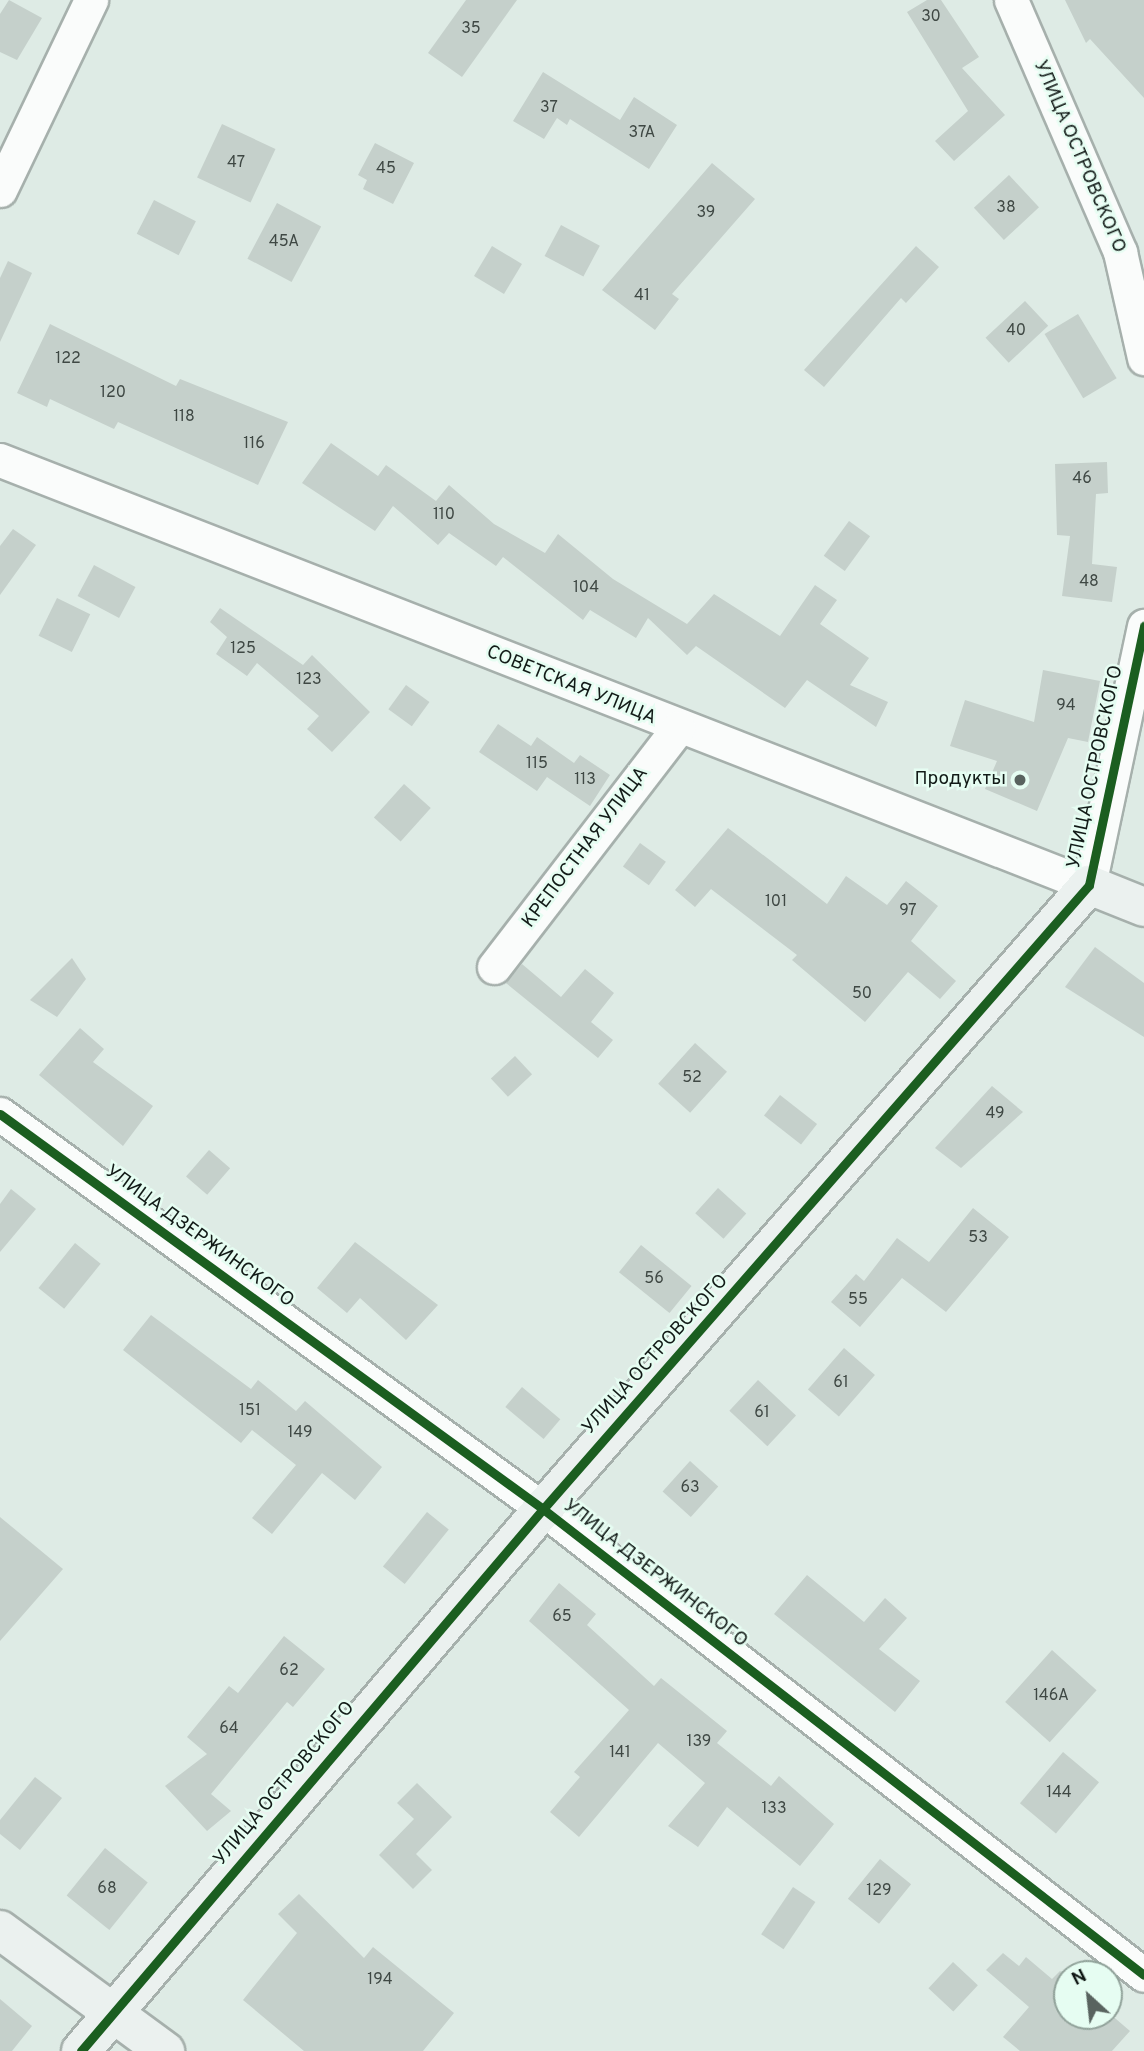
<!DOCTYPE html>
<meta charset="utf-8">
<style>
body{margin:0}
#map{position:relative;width:1144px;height:2051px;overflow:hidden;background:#deebe5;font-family:Overpass,sans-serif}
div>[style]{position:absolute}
.building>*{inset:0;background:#c5d0cb;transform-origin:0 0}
.roads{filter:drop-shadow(2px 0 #a6b0ac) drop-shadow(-2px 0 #a6b0ac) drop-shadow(0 2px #a6b0ac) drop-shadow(0 -2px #a6b0ac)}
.street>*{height:33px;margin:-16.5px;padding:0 16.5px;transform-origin:16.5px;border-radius:16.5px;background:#fafcfb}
.secondary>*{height:38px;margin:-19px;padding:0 19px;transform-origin:19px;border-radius:19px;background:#ebf1ef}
.cycleway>*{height:9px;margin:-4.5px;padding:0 4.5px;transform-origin:4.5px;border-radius:4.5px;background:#1b5e20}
.dots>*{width:19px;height:19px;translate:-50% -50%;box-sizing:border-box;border:4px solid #e6fdf2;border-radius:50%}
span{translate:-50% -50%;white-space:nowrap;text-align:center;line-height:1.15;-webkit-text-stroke:5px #e6fdf2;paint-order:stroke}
.number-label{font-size:16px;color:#3f4844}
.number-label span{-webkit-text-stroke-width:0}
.street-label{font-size:19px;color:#121a17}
.poi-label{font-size:19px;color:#121a17}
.right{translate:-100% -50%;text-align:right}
.north{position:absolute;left:1053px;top:1960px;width:70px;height:70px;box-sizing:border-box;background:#e6fdf2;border:2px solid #91a29a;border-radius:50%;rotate:333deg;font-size:19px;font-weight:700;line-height:28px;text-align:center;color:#121a17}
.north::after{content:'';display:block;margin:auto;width:24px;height:32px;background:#59635f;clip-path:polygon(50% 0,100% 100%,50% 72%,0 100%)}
</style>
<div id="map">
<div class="building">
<div style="clip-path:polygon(9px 0,42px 18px,17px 60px,0 52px,0 14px)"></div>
<div style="clip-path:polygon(466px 0,517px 0,462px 77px,428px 53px)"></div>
<div style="clip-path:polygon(927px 0,941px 0,979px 57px,962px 68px,1005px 115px,954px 161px,935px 141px,968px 111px,907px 12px)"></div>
<div style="clip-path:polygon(1065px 0,1144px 0,1144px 98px,1090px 39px,1086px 43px)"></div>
<div style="clip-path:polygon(543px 72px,620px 120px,634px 97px,677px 125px,649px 169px,570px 119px,567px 125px,557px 118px,544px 139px,513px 121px)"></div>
<div style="left:222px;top:124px;width:59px;height:59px;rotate:25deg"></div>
<div style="clip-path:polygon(375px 143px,414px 163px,393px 204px,363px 189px,367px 180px,358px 175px)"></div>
<div style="clip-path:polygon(712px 163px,755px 199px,672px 294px,679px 299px,655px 330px,602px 290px)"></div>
<div style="left:1009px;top:175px;width:44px;height:48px;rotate:47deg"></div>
<div style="left:154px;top:200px;width:47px;height:38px;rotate:27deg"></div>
<div style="left:277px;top:203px;width:50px;height:63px;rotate:28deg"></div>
<div style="left:561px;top:225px;width:44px;height:35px;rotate:28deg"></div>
<div style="left:492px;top:246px;width:35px;height:35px;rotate:31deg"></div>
<div style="clip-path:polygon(916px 246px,939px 267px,906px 303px,901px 298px,824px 387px,804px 370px)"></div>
<div style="clip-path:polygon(8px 261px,32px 273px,0 342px,0 278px)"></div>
<div style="left:1025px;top:301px;width:34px;height:54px;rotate:47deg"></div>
<div style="left:1078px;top:314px;width:75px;height:39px;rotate:59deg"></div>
<div style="clip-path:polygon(50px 324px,176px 386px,180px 379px,288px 422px,258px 485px,118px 422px,114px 429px,50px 399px,47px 407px,17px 393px)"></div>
<div style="clip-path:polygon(331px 443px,378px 476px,386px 465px,436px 501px,449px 485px,494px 524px,545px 553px,558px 534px,613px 579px,687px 624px,714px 594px,780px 636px,815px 585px,837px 600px,820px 624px,869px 658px,850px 685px,888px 702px,876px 727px,807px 680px,785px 708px,696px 646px,687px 655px,648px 618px,636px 638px,590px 610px,583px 620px,503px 557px,496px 566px,449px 533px,438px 545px,393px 506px,375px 531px,302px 483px)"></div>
<div style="clip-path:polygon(1107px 462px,1108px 493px,1096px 494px,1092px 564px,1117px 567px,1112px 602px,1062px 596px,1070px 536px,1057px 535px,1055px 464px)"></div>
<div style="left:849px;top:521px;width:26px;height:43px;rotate:36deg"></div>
<div style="clip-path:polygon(13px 529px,36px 545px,0 595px,0 546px)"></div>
<div style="left:94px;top:565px;width:47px;height:35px;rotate:28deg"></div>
<div style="left:57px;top:598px;width:37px;height:42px;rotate:26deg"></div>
<div style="clip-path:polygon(220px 608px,303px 665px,312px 655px,370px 712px,332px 752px,307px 729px,319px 716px,257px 663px,247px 676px,216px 654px,227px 637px,210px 622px)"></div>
<div style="clip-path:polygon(1043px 670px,1100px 681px,1088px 742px,1068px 738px,1037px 811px,985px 789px,997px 761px,950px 746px,965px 700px,1034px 722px)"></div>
<div style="left:406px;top:685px;width:29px;height:30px;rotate:36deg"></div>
<div style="clip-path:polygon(498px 724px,531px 746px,537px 737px,574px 763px,580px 755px,610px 775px,590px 806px,547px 777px,537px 791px,479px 752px)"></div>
<div style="left:404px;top:784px;width:36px;height:45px;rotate:42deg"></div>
<div style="clip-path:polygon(728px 828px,827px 904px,846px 876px,887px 905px,906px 881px,938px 906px,911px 941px,956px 981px,940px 999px,908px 972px,865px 1022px,792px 960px,797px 955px,711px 889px,695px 907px,675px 890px)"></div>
<div style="left:640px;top:843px;width:32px;height:29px;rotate:36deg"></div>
<div style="clip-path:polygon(1095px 947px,1144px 983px,1144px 1037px,1065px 987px)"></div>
<div style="clip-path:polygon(72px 958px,86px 979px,57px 1017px,30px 1000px)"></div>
<div style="clip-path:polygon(522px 964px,561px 997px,585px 969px,614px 993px,591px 1022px,613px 1040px,598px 1058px,506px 983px)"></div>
<div style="clip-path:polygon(80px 1028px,104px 1049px,93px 1062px,153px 1106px,123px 1146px,39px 1075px)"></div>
<div style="left:695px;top:1043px;width:43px;height:55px;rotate:42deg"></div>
<div style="left:515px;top:1056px;width:25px;height:33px;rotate:47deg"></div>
<div style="clip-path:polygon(992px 1086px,1023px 1112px,961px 1168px,935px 1148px)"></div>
<div style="left:780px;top:1095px;width:47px;height:26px;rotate:38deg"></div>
<div style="left:209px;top:1150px;width:28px;height:35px;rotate:41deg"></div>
<div style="left:718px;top:1188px;width:38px;height:34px;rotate:42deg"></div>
<div style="clip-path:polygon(11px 1189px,36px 1209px,0 1252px,0 1204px)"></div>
<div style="clip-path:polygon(973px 1208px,1009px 1237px,946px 1312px,902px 1278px,860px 1327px,831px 1302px,856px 1274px,864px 1281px,897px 1238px,929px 1262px)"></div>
<div style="clip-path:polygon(355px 1242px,438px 1305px,406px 1340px,360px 1298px,347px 1313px,317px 1288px)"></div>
<div style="left:75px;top:1243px;width:33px;height:58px;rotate:39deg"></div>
<div style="left:641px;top:1245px;width:65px;height:35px;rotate:39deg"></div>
<div style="clip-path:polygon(151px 1315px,251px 1389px,258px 1380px,296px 1411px,305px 1401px,382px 1467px,355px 1500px,322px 1473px,272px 1534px,252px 1518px,296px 1465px,252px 1430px,241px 1443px,123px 1350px)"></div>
<div style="left:844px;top:1348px;width:41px;height:55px;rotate:41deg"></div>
<div style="left:758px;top:1380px;width:52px;height:42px;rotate:43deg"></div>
<div style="left:522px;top:1387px;width:50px;height:26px;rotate:40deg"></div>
<div style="left:690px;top:1461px;width:38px;height:41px;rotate:42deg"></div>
<div style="left:427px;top:1512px;width:28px;height:70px;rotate:39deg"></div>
<div style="clip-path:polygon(0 1517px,63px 1569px,0 1641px)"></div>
<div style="clip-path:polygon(807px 1575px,864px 1622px,885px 1598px,907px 1618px,879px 1649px,920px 1681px,895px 1712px,774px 1614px)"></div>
<div style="clip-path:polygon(559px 1583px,596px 1614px,587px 1625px,654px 1686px,661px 1678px,727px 1731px,717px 1743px,771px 1786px,779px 1776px,834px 1824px,800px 1866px,727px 1807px,698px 1847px,668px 1826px,705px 1783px,658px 1743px,579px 1837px,550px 1812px,580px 1777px,574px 1772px,629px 1710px,529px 1621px)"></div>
<div style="clip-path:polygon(284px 1636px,325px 1669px,293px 1707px,287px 1702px,211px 1794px,231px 1811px,207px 1831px,165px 1786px,207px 1754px,187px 1737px,229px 1686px,238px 1693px)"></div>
<div style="left:1052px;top:1650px;width:60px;height:70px;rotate:42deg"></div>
<div style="left:1063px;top:1752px;width:47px;height:67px;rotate:40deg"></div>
<div style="clip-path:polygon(35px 1777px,62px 1798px,20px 1850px,0 1834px,0 1820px)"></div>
<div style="clip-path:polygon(417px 1783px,452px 1817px,416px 1854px,432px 1870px,413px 1889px,379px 1855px,414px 1819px,397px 1803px)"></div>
<div style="left:105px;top:1848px;width:55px;height:61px;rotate:39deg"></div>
<div style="left:880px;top:1859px;width:40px;height:51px;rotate:39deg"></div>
<div style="left:793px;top:1887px;width:27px;height:57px;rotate:34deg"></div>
<div style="clip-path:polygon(299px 1894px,364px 1958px,373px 1947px,454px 2013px,423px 2051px,304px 2051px,243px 2000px,297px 1933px,278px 1914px)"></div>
<div style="clip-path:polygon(1003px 1953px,1019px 1966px,1026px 1957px,1052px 1979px,1060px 1971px,1067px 1977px,1067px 2016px,1109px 2013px,1130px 2031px,1112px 2051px,1020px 2051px,1003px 2037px,1029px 2007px,986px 1970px)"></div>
<div style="left:953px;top:1962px;width:34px;height:36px;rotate:43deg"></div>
<div style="clip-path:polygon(0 1999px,32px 2026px,12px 2051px,0 2051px)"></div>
</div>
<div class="roads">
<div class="street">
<div style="left:1011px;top:0;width:275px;rotate:66.6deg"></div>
<div style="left:1120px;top:252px;width:109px;rotate:77.2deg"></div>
<div style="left:0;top:190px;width:211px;rotate:-64.4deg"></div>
<div style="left:0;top:460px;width:1169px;rotate:21.32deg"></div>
<div style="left:1089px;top:885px;width:265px;rotate:-78deg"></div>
<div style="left:494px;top:967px;width:302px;rotate:-52.4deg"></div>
<div style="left:0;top:1114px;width:671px;rotate:36.03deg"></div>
<div style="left:543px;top:1509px;width:760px;rotate:37.79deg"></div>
</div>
<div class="secondary">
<div style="left:0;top:1930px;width:205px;rotate:36.3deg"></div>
<div style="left:81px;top:2051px;width:712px;rotate:-49.56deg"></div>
<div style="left:543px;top:1509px;width:829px;rotate:-48.81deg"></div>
<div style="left:1089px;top:885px;width:59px;rotate:21.8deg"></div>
</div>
</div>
<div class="cycleway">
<div style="left:0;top:1114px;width:671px;rotate:36.03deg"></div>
<div style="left:543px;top:1509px;width:760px;rotate:37.79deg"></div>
<div style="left:81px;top:2051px;width:712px;rotate:-49.56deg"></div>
<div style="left:543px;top:1509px;width:829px;rotate:-48.81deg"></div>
<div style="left:1089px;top:885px;width:265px;rotate:-78deg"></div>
</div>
<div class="dots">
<div style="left:1020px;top:780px;background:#59635f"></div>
</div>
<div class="number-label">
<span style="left:931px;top:17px">30</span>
<span style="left:471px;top:29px">35</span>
<span style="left:549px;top:108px">37</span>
<span style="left:642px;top:133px">37А</span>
<span style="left:236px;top:163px">47</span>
<span style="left:386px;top:169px">45</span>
<span style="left:1006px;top:208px">38</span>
<span style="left:706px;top:213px">39</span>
<span style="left:284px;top:242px">45А</span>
<span style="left:642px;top:296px">41</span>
<span style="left:1016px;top:331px">40</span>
<span style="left:68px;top:359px">122</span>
<span style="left:113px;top:393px">120</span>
<span style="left:184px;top:417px">118</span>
<span style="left:254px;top:444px">116</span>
<span style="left:1082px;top:479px">46</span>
<span style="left:444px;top:515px">110</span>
<span style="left:1089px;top:582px">48</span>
<span style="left:586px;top:588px">104</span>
<span style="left:243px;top:649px">125</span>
<span style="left:309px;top:680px">123</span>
<span style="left:1066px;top:706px">94</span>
<span style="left:537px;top:764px">115</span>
<span style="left:585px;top:780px">113</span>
<span style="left:776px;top:902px">101</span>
<span style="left:908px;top:911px">97</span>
<span style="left:862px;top:994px">50</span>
<span style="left:692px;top:1078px">52</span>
<span style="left:995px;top:1114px">49</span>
<span style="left:978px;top:1238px">53</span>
<span style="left:654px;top:1279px">56</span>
<span style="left:858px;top:1300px">55</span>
<span style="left:841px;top:1383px">61</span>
<span style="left:250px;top:1411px">151</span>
<span style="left:762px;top:1413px">61</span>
<span style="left:300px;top:1433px">149</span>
<span style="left:690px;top:1488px">63</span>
<span style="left:562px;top:1617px">65</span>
<span style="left:289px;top:1671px">62</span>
<span style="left:1051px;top:1696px">146А</span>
<span style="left:229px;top:1729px">64</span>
<span style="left:699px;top:1742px">139</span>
<span style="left:620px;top:1753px">141</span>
<span style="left:1059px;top:1793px">144</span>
<span style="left:774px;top:1809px">133</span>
<span style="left:107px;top:1889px">68</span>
<span style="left:879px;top:1891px">129</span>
<span style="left:380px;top:1980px">194</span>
</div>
<div class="street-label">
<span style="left:1079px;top:157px;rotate:67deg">УЛИЦА ОСТРОВСКОГО</span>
<span style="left:571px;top:686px;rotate:22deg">СОВЕТСКАЯ УЛИЦА</span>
<span style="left:1096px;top:767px;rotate:-78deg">УЛИЦА ОСТРОВСКОГО</span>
<span style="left:586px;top:848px;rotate:-53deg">КРЕПОСТНАЯ УЛИЦА</span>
<span style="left:199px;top:1237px;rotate:36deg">УЛИЦА ДЗЕРЖИНСКОГО</span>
<span style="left:656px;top:1355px;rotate:-48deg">УЛИЦА ОСТРОВСКОГО</span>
<span style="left:655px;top:1574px;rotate:38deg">УЛИЦА ДЗЕРЖИНСКОГО</span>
<span style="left:285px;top:1784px;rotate:-50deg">УЛИЦА ОСТРОВСКОГО</span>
</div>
<div class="poi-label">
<span class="right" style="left:1006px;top:780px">Продукты</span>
</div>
<div class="north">N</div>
</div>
